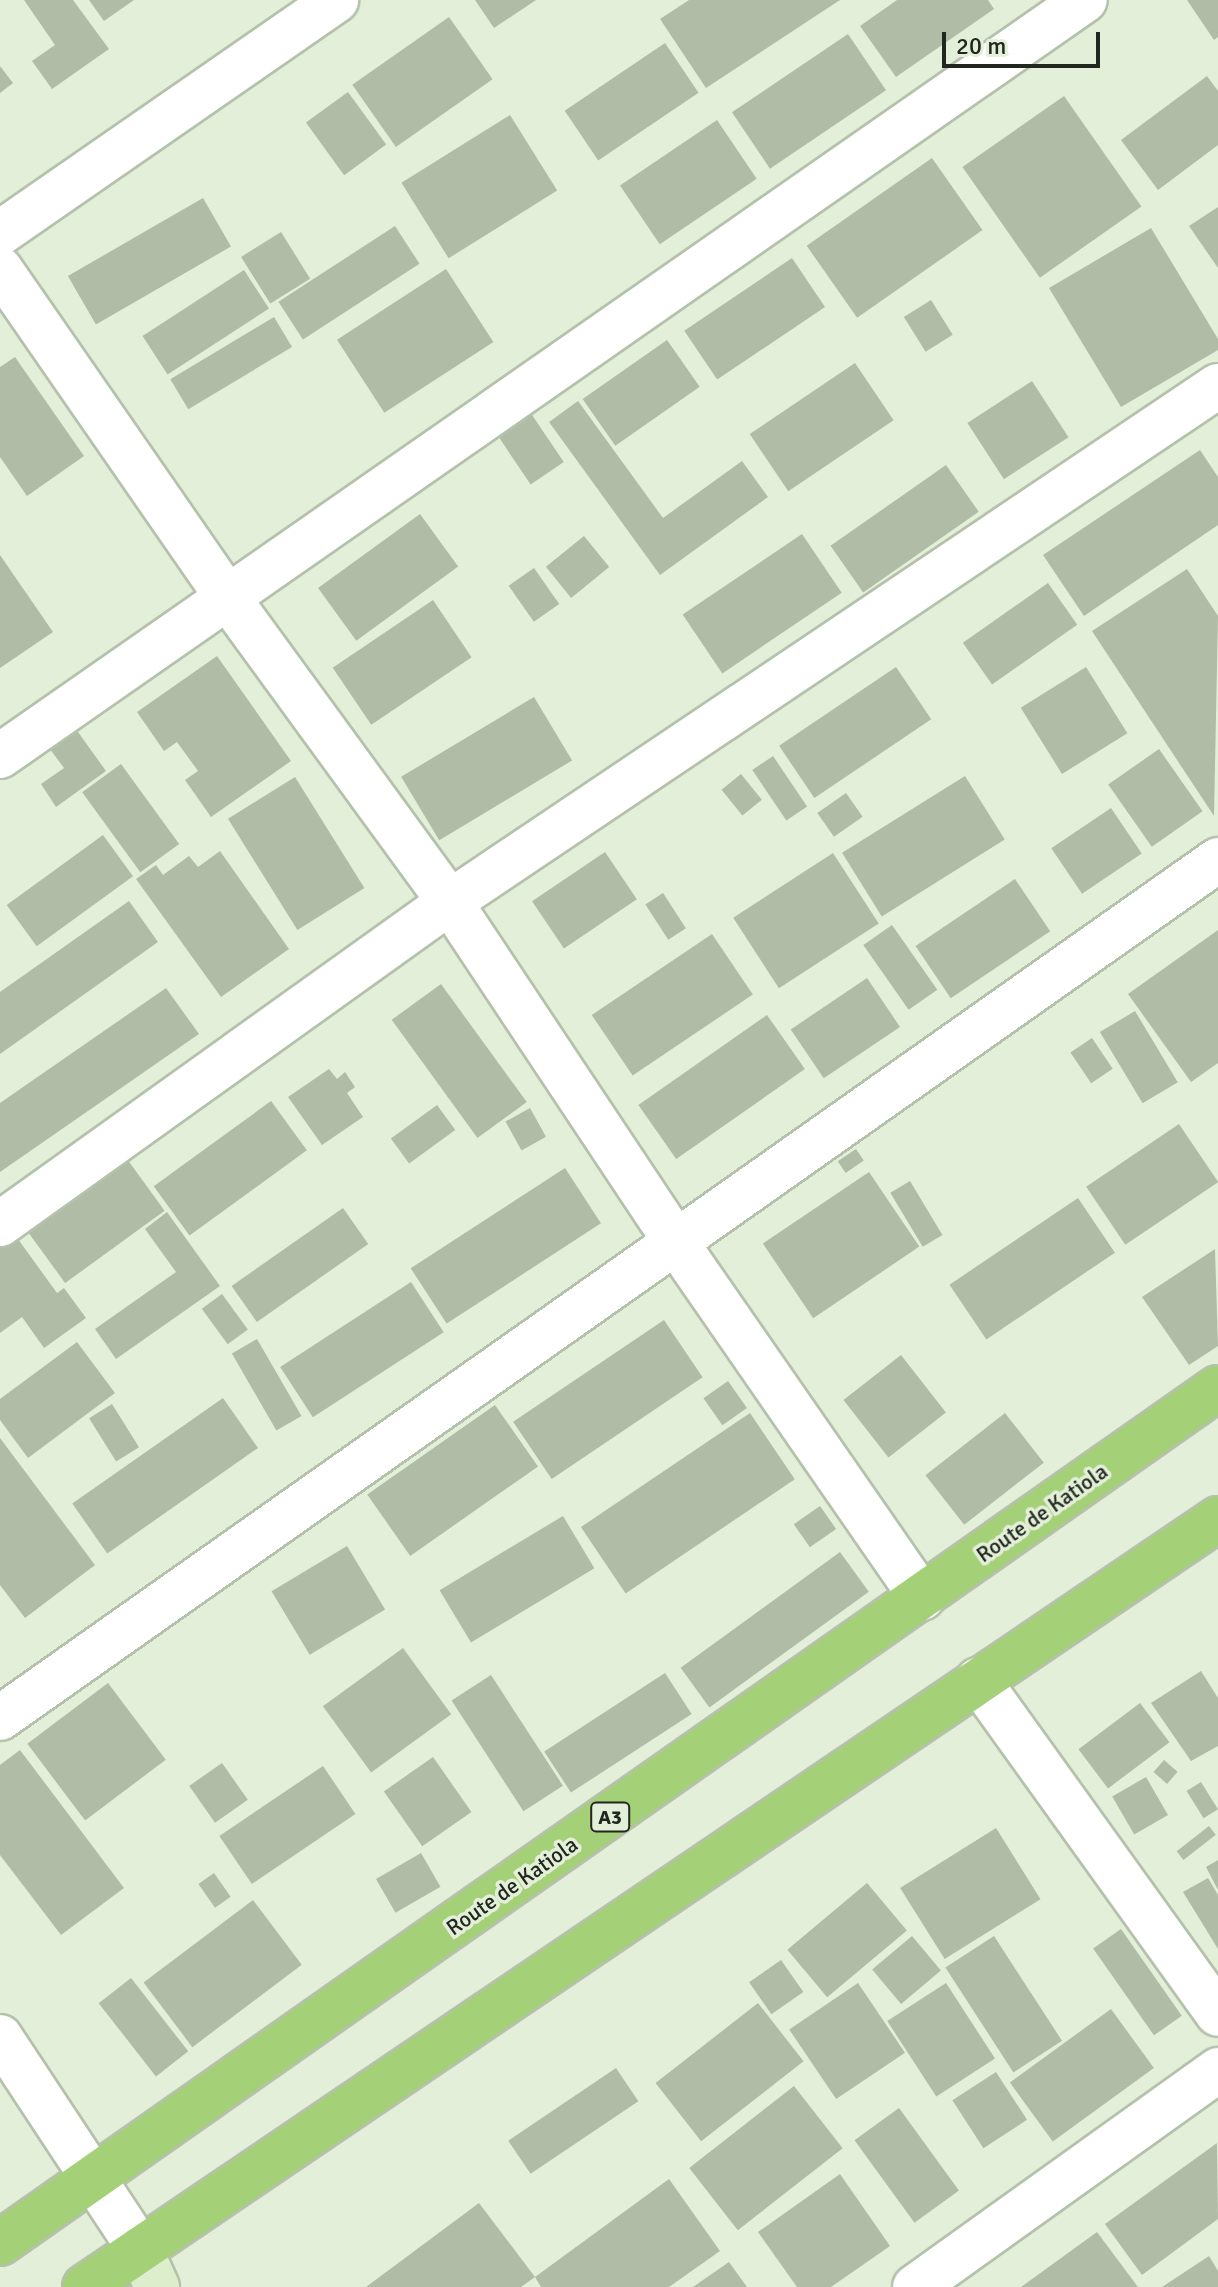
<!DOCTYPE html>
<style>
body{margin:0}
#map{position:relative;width:1218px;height:2287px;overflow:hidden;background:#e3efd9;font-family:Signika,sans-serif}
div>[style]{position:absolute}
.building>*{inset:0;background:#b0bca6;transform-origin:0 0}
.roads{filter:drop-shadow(2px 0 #b5c1ab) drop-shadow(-2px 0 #b5c1ab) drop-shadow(0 2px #b5c1ab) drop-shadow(0 -2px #b5c1ab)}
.minor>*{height:44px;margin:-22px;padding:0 22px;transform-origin:22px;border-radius:22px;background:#fff}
.tertiary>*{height:44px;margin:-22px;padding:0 22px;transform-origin:22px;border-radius:22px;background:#fff}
.secondary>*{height:44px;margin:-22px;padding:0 22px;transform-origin:22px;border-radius:22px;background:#dec}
.trunk>*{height:44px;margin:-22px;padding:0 22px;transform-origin:22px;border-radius:22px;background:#a4d077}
span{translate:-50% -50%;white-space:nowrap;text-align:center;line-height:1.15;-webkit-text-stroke:7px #e3efd9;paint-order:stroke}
.shield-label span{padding:2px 6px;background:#e3efd9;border:2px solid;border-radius:6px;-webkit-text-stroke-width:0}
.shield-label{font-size:20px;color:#21261e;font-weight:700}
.street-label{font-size:22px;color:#21261e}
.scale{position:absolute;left:942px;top:32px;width:158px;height:36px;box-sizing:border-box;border:4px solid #21261e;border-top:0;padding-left:10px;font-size:24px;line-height:28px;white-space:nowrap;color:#21261e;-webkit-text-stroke:6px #e3efd9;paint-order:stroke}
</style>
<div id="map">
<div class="building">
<div style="clip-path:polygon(24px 0,73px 0,109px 49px,52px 89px,32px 61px,55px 45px)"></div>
<div style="clip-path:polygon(89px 0,134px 0,104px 21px)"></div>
<div style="clip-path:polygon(475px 0,536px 0,494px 28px)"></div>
<div style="clip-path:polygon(689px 0,840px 0,706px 88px,660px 19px)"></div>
<div style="clip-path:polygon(897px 0,988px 0,994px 9px,896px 77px,860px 26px)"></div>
<div style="clip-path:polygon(1187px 0,1218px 0,1218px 37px,1214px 40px)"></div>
<div style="left:449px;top:17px;width:76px;height:118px;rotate:55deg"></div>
<div style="left:848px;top:34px;width:68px;height:140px;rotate:56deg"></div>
<div style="left:665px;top:43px;width:60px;height:121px;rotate:56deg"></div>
<div style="clip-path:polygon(0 66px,13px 83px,0 93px)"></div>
<div style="clip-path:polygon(1207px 76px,1218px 91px,1218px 145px,1158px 190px,1121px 140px)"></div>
<div style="left:348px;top:92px;width:65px;height:52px;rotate:54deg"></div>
<div style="left:1064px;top:96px;width:135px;height:124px;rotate:55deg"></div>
<div style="left:510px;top:115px;width:89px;height:128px;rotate:58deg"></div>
<div style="left:717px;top:120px;width:71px;height:117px;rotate:56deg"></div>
<div style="left:932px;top:158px;width:88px;height:153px;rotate:55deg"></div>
<div style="left:203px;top:198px;width:56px;height:156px;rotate:60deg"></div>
<div style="clip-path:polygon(1218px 207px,1218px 268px,1189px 226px)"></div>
<div style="left:395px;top:226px;width:45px;height:139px;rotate:57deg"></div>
<div style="clip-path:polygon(1151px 228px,1218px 339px,1218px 350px,1121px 407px,1049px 288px)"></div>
<div style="left:281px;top:232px;width:55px;height:47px;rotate:58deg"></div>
<div style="left:792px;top:258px;width:59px;height:130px;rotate:56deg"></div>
<div style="left:446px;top:269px;width:87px;height:130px;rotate:57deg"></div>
<div style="left:244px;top:270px;width:46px;height:121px;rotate:57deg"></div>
<div style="left:931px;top:300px;width:41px;height:32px;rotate:58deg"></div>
<div style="left:274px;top:317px;width:35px;height:121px;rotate:59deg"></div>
<div style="left:667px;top:340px;width:57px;height:103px;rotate:55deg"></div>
<div style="clip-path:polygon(15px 357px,84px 456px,27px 496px,0 457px,0 367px)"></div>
<div style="left:855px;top:363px;width:69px;height:127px;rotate:56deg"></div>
<div style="left:1032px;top:381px;width:67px;height:77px;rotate:57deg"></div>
<div style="clip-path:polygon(578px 401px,663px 518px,742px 461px,768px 497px,660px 575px,549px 422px)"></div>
<div style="left:528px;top:409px;width:64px;height:40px;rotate:56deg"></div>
<div style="clip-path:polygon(1200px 450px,1218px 477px,1218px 525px,1084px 616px,1043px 555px)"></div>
<div style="left:946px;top:465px;width:57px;height:141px;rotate:55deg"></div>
<div style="left:420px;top:514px;width:65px;height:126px;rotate:54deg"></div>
<div style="left:802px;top:534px;width:71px;height:144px;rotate:56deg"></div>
<div style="left:584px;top:536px;width:40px;height:49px;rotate:51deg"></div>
<div style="clip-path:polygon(0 555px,53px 632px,0 668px)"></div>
<div style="left:534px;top:568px;width:44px;height:31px;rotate:55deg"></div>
<div style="clip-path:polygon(1187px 569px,1218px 616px,1214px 816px,1092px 631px)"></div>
<div style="left:1048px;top:583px;width:51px;height:104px;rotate:55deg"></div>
<div style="left:433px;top:600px;width:69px;height:121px;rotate:56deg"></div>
<div style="clip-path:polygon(217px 656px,291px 761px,211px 817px,185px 780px,198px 771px,177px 742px,164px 751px,137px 712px)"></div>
<div style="left:896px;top:667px;width:63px;height:141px;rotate:56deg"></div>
<div style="left:1086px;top:667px;width:78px;height:77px;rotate:58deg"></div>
<div style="left:534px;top:697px;width:74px;height:155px;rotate:59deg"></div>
<div style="clip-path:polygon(68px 718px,106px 771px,56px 807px,41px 784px,64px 768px,41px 737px)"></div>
<div style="left:1159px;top:749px;width:76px;height:62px;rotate:55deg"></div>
<div style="left:773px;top:756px;width:61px;height:25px;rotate:56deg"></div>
<div style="left:121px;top:764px;width:99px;height:48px;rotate:54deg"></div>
<div style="left:741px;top:774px;width:33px;height:25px;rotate:51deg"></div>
<div style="left:965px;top:776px;width:75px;height:145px;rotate:58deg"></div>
<div style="left:295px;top:777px;width:131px;height:79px;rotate:58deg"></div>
<div style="left:846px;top:793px;width:29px;height:35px;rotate:55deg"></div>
<div style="left:1111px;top:808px;width:55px;height:72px;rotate:56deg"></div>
<div style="left:103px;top:835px;width:51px;height:119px;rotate:54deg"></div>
<div style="clip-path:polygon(220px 851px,289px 949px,221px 997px,136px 879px,156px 865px,163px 875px,189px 856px,198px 867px)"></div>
<div style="left:605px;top:852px;width:57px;height:88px;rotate:56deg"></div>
<div style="left:833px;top:853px;width:84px;height:119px;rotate:57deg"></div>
<div style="left:1015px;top:879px;width:63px;height:120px;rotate:56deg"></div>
<div style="left:663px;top:893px;width:42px;height:21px;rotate:57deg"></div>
<div style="clip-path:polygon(129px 901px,158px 942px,0 1054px,0 992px)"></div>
<div style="left:892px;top:925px;width:79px;height:35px;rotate:55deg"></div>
<div style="clip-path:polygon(1218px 930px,1218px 1063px,1191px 1082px,1128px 994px)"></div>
<div style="left:712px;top:934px;width:73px;height:145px;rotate:56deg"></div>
<div style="left:867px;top:978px;width:59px;height:92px;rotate:56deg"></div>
<div style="left:441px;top:984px;width:146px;height:61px;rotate:54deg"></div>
<div style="clip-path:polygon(166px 988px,199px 1034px,0 1172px,0 1103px)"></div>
<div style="left:1135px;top:1011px;width:83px;height:41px;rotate:59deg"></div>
<div style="left:767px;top:1015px;width:66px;height:157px;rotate:55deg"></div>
<div style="left:1092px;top:1038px;width:37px;height:26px;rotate:56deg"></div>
<div style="clip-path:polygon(329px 1069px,337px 1079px,345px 1072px,355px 1087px,347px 1093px,363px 1117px,322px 1145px,288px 1097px)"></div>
<div style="left:271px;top:1101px;width:61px;height:145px;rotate:54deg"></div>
<div style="left:437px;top:1105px;width:31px;height:57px;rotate:54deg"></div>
<div style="left:530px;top:1108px;width:33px;height:28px;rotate:61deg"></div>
<div style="left:1179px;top:1124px;width:70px;height:112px;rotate:56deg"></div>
<div style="left:856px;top:1149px;width:14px;height:22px;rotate:56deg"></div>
<div style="left:127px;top:1159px;width:64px;height:123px;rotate:54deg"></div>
<div style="left:565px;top:1168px;width:66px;height:184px;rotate:57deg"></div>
<div style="left:869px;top:1172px;width:90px;height:128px;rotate:56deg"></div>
<div style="left:910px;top:1181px;width:63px;height:23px;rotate:59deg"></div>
<div style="left:1078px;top:1198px;width:66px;height:155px;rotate:56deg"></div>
<div style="left:343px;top:1208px;width:44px;height:136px;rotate:55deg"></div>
<div style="clip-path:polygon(167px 1212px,220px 1286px,116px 1359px,95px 1329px,176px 1272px,145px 1229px)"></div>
<div style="clip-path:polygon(15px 1235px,57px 1293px,64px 1288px,86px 1318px,44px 1348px,22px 1317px,0 1333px,0 1246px)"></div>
<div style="clip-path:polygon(1215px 1249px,1218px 1346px,1189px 1365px,1142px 1297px)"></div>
<div style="left:411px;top:1282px;width:60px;height:156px;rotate:57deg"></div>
<div style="left:222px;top:1294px;width:44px;height:25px;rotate:54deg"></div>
<div style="left:664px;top:1320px;width:69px;height:182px;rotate:56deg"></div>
<div style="left:257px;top:1339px;width:89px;height:29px;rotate:60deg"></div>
<div style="clip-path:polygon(77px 1342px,115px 1393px,28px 1458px,0 1420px,0 1399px)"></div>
<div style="left:901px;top:1355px;width:73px;height:73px;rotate:52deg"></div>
<div style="left:728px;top:1381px;width:33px;height:30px;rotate:55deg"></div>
<div style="left:223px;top:1398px;width:61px;height:184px;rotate:55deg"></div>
<div style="left:112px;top:1404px;width:51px;height:27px;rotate:58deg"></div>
<div style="left:495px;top:1405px;width:75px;height:156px;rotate:55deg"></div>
<div style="left:750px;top:1413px;width:80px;height:204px;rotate:56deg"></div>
<div style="left:1005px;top:1413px;width:63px;height:101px;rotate:52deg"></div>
<div style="clip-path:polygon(0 1438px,95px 1565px,25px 1618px,0 1585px)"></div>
<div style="left:820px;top:1506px;width:28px;height:32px;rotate:55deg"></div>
<div style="left:563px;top:1516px;width:61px;height:144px;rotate:59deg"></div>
<div style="left:347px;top:1546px;width:74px;height:88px;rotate:59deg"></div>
<div style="left:840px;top:1552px;width:49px;height:197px;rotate:54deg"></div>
<div style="left:403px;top:1648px;width:82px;height:99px;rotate:54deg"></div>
<div style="clip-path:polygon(1201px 1671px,1218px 1698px,1218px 1746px,1191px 1761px,1151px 1703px)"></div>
<div style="left:665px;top:1673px;width:49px;height:144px;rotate:57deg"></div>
<div style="left:491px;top:1675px;width:132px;height:47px;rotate:57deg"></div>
<div style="left:108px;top:1683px;width:96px;height:101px;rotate:53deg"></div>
<div style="left:1140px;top:1703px;width:49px;height:77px;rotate:53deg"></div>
<div style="clip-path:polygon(20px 1750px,124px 1888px,61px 1935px,0 1855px,0 1765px)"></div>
<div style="left:433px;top:1757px;width:67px;height:60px;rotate:55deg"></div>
<div style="left:1164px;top:1760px;width:18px;height:16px;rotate:41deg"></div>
<div style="left:222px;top:1763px;width:45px;height:40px;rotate:55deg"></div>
<div style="left:323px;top:1766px;width:58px;height:125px;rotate:56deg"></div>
<div style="left:1146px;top:1777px;width:44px;height:39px;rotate:60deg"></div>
<div style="left:1201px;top:1782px;width:32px;height:17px;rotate:58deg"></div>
<div style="left:1209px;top:1826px;width:11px;height:41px;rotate:52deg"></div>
<div style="left:996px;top:1828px;width:84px;height:113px;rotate:58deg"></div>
<div style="left:421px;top:1853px;width:39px;height:52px;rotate:60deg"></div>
<div style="clip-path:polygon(1218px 1860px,1218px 1890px,1206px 1867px)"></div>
<div style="left:214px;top:1873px;width:29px;height:19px;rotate:55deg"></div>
<div style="clip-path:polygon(1208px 1878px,1218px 1895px,1218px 1949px,1183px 1892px)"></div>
<div style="left:867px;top:1883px;width:62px;height:104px;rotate:50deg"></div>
<div style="left:253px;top:1900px;width:81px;height:137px;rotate:53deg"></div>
<div style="left:1121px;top:1929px;width:106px;height:34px;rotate:55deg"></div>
<div style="left:912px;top:1936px;width:45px;height:52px;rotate:50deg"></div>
<div style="left:994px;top:1936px;width:125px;height:58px;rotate:57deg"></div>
<div style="left:781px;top:1960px;width:39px;height:39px;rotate:55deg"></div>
<div style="left:131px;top:1978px;width:93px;height:41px;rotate:52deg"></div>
<div style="left:858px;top:1983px;width:84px;height:83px;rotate:56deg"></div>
<div style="left:946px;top:1983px;width:90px;height:70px;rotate:57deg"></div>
<div style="left:758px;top:2003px;width:74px;height:130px;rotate:52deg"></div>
<div style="left:1111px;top:2009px;width:73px;height:125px;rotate:54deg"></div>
<div style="left:616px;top:2068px;width:40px;height:130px;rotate:56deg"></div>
<div style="left:996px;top:2072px;width:57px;height:52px;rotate:57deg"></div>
<div style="left:794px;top:2086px;width:79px;height:133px;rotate:52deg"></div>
<div style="left:899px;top:2108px;width:102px;height:55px;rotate:54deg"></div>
<div style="clip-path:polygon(1217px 2143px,1218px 2219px,1142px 2275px,1105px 2224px)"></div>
<div style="clip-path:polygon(840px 2174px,890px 2246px,831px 2287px,797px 2287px,758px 2232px)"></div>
<div style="clip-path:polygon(669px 2179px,720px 2251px,669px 2287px,541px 2287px,535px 2277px)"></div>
<div style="clip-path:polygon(479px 2203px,535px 2277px,521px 2287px,366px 2287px)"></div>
<div style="clip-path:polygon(1097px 2232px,1138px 2287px,1021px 2287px)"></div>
<div style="clip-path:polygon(1209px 2256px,1218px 2271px,1218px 2287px,1162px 2287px)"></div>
<div style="clip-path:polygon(729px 2262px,747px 2287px,693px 2287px)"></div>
</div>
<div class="roads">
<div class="minor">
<div style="left:0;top:233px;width:409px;rotate:-34.7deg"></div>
<div style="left:0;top:269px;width:400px;rotate:55.3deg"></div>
<div style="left:228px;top:598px;width:376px;rotate:53.9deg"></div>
<div style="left:450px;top:902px;width:407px;rotate:56.4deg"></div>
<div style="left:675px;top:1241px;width:434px;rotate:55.3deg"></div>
<div style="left:0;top:756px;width:1322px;rotate:-34.87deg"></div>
<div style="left:0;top:1224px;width:553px;rotate:-35.59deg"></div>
<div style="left:450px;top:902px;width:925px;rotate:-33.9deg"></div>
<div style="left:978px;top:1680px;width:411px;rotate:54.3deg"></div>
<div style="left:0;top:1718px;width:1490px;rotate:-35.16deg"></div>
<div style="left:915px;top:2287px;width:373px;rotate:-35.6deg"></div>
</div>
<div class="tertiary">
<div style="left:0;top:2037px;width:254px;rotate:56.6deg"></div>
</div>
<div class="secondary">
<div style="left:140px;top:2249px;width:42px;rotate:65.9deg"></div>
</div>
<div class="trunk">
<div style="left:0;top:2243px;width:1488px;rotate:-35.07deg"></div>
<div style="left:85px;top:2287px;width:1369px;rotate:-34.13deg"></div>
</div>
</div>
<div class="shield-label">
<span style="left:610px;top:1817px">A3</span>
</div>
<div class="street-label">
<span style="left:1042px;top:1513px;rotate:-35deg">Route de Katiola</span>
<span style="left:512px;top:1886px;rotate:-35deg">Route de Katiola</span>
</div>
<div class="scale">20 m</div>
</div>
